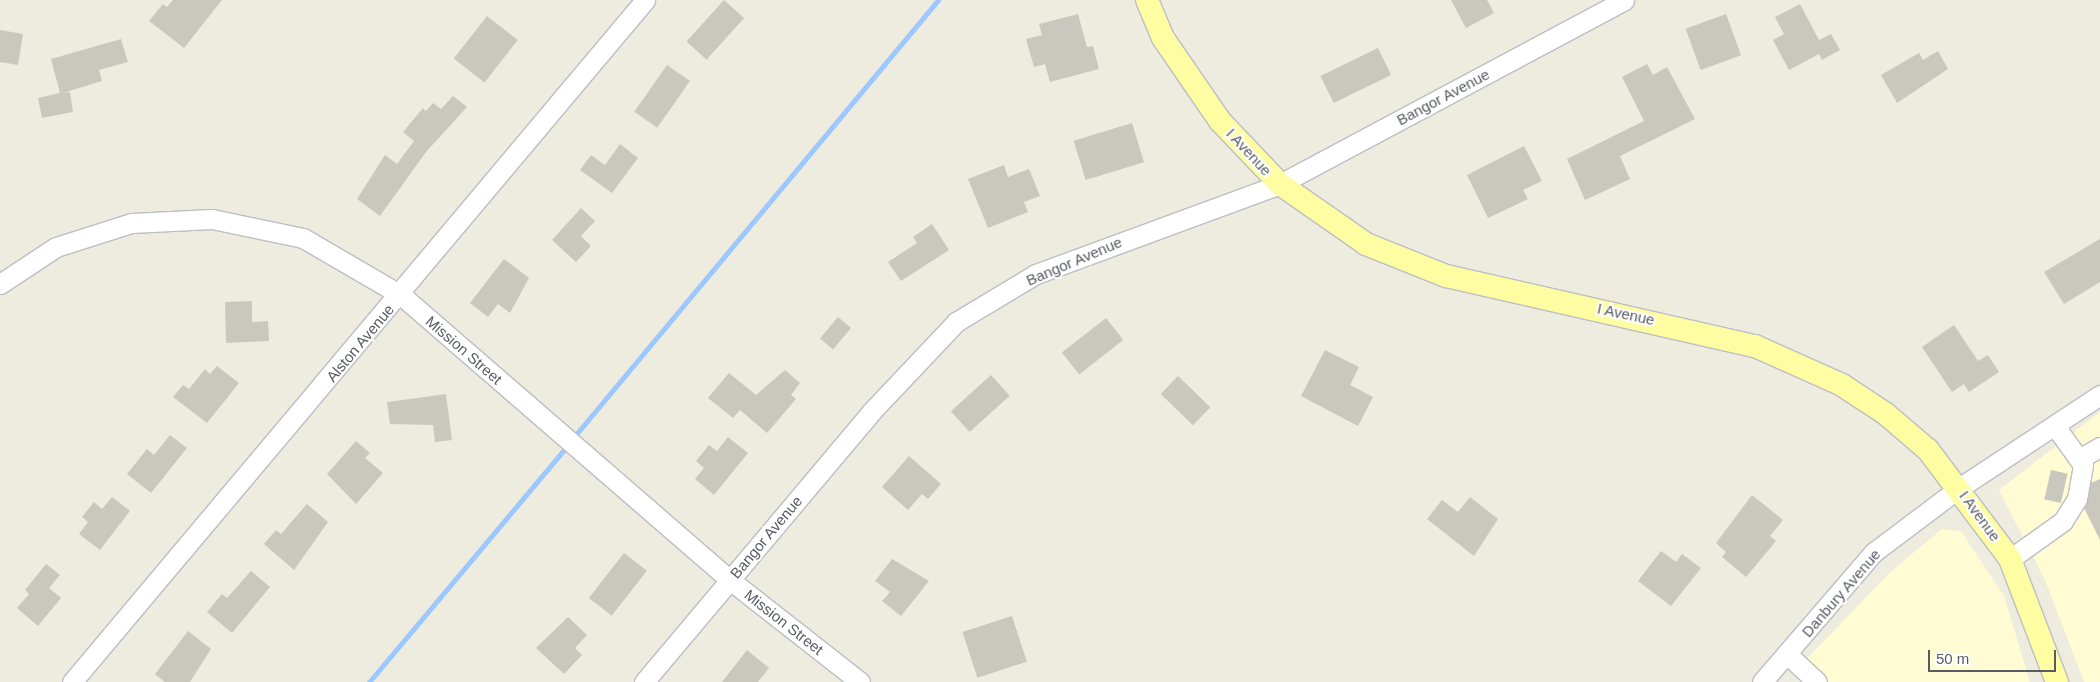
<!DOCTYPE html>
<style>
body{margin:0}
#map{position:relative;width:2100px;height:682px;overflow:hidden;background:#edecdf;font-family:Arial,sans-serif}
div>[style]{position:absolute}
.commercial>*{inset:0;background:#fffbd2}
.stream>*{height:5px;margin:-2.5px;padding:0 2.5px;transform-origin:2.5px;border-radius:2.5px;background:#9dc7ff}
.building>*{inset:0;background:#cac8be;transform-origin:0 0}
.roads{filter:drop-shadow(1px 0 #bcbec5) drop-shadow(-1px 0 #bcbec5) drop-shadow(0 1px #bcbec5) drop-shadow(0 -1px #bcbec5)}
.minor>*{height:19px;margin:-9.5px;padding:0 9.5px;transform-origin:9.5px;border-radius:9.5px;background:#fff}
.major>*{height:22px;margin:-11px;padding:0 11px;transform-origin:11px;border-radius:11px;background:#fffda2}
span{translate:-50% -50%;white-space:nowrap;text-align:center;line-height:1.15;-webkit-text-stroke:4px #fff;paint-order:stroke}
.street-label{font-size:15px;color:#585b62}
.scale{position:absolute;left:1928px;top:650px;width:128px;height:22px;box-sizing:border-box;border:2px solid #585b62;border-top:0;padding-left:6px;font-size:15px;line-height:18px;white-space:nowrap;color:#585b62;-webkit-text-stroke:4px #fff;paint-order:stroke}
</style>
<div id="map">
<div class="commercial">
<div style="clip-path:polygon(2100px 412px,2100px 682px,2084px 682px,2045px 580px,1999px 490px)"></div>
<div style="clip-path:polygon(1942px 529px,1961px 531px,2004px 596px,2030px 682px,1827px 682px,1805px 661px,1890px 572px)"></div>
</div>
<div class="stream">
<div style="left:573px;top:438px;width:570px;rotate:-50.19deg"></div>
<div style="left:369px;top:682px;width:309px;rotate:-50deg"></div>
</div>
<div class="building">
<div style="clip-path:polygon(173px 0,222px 0,184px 48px,149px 21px,163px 4px,167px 7px)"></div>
<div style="left:724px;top:0;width:27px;height:56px;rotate:42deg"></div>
<div style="clip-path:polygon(1451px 0,1487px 0,1494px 13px,1466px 28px)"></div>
<div style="clip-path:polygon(1800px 4px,1819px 40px,1831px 34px,1840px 50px,1822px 60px,1819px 54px,1789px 70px,1773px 40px,1784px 34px,1775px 17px)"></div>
<div style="clip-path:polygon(1078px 14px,1087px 47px,1093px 46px,1099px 69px,1050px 82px,1045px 64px,1034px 67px,1026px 39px,1042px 35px,1039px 24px)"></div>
<div style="left:1726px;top:14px;width:44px;height:43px;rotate:70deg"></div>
<div style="left:487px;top:16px;width:39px;height:54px;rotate:38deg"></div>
<div style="clip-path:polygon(0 30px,23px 34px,18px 65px,0 62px)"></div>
<div style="clip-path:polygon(121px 39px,128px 62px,99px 70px,102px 81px,63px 93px,70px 92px,73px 112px,42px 118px,38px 98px,60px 93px,51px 59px)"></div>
<div style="left:1378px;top:48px;width:30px;height:64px;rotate:64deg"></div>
<div style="clip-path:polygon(1938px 51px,1948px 69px,1897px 103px,1881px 75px,1919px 53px,1923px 60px)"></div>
<div style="clip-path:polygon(1647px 64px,1653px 75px,1667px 67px,1695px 119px,1620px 156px,1630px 179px,1585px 200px,1567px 159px,1644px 121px,1622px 77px)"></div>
<div style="left:667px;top:65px;width:28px;height:57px;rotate:35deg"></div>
<div style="clip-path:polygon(453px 96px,467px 107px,426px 152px,380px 216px,357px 199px,385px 155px,397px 164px,414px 141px,403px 132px,423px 108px,426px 111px,433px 103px,441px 109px)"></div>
<div style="left:1132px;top:123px;width:41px;height:61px;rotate:73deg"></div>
<div style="clip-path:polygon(620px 144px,638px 158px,612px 193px,580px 170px,591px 155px,605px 165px)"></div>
<div style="clip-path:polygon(1524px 146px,1542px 181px,1523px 190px,1528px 199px,1488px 218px,1467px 175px)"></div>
<div style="clip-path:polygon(1004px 165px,1008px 177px,1029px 169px,1040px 196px,1024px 202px,1028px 212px,988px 228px,968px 179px)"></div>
<div style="clip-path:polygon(581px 208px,595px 221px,581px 236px,591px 246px,576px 262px,552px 240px)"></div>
<div style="clip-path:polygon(932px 224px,949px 250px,901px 281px,888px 262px,917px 243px,913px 237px)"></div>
<div style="clip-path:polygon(2100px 239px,2100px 282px,2064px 304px,2044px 272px)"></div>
<div style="clip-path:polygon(504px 259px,529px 278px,510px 313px,498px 304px,488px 317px,470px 303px)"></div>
<div style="clip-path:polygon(252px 301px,252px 322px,268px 321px,269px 341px,226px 343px,225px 302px)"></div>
<div style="left:838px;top:317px;width:17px;height:28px;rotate:40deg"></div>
<div style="left:1106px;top:318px;width:28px;height:56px;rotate:52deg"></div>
<div style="clip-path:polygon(1954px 325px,1978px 361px,1988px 355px,1999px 372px,1969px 392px,1964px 384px,1952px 392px,1922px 347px)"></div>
<div style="clip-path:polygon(1325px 350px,1359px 367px,1350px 385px,1373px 397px,1358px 426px,1301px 396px)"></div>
<div style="clip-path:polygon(217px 366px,239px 383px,207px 423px,173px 397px,183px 385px,189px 389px,205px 369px,210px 374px)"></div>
<div style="clip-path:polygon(785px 370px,800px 383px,791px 395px,796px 399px,767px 433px,740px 410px,733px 418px,708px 398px,729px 373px,756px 395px)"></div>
<div style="left:991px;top:375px;width:28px;height:54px;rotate:48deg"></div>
<div style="left:1178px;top:376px;width:45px;height:25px;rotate:44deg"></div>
<div style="clip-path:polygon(446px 394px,452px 440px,435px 442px,433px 425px,390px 424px,387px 402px)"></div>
<div style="clip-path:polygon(170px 435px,187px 448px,151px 493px,127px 474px,147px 449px,154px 455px)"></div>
<div style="clip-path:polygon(728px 437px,748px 453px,714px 495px,695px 479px,704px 468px,696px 461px,709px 445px,717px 451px)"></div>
<div style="clip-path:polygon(356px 441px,370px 453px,365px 458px,383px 473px,356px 504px,327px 474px)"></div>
<div style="clip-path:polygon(909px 456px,941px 484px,928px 499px,922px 494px,908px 510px,882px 487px)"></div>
<div style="left:2051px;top:470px;width:17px;height:30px;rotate:13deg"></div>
<div style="clip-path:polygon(2100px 479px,2100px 540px,2084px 508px,2091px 483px)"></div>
<div style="clip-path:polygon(1752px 495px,1783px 520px,1770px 536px,1776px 541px,1746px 577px,1722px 557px,1726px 552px,1716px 543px)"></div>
<div style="clip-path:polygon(112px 497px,130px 511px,100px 550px,79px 534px,88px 522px,82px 517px,94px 502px,102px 509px)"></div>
<div style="clip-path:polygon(1470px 497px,1498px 519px,1474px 556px,1427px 519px,1442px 500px,1458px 512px)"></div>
<div style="clip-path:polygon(307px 504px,328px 522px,294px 570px,264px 544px,276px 530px,281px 534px)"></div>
<div style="clip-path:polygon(1661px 551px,1676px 562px,1682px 554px,1701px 568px,1671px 606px,1638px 581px)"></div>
<div style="left:624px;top:553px;width:29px;height:57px;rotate:38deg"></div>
<div style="clip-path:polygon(892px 559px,929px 581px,901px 616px,882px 601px,890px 592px,875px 581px)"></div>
<div style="clip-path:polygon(46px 564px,60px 575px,49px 588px,61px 598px,38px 626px,17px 608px,29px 594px,25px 590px)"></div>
<div style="clip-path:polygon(251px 571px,270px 587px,232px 633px,207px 612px,222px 594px,227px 598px)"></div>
<div style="left:1012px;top:616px;width:48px;height:52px;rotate:72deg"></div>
<div style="clip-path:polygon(568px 617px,587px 635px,575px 648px,582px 655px,564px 674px,536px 648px)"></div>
<div style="clip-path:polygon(188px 631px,211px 649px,190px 682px,165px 682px,155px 674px)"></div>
<div style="clip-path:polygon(747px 650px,769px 668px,758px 682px,722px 682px)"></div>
</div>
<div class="roads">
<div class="minor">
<div style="left:0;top:284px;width:67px;rotate:-33.5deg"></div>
<div style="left:56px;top:247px;width:79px;rotate:-17.7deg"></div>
<div style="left:131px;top:223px;width:81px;rotate:-2.8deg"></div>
<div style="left:212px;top:219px;width:93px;rotate:11.8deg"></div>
<div style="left:303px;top:238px;width:113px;rotate:30.2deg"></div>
<div style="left:401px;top:295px;width:435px;rotate:40.9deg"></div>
<div style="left:730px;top:580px;width:165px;rotate:38.1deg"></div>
<div style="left:2079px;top:459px;width:24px;rotate:-30deg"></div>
<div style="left:2010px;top:559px;width:65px;rotate:-35.6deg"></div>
<div style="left:2063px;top:521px;width:26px;rotate:-58deg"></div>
<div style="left:2077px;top:499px;width:35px;rotate:-80deg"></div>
<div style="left:2083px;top:465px;width:48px;rotate:-125.7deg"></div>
<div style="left:1787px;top:654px;width:41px;rotate:43deg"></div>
<div style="left:72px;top:682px;width:891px;rotate:-49.96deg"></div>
<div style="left:644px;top:682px;width:353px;rotate:-49.9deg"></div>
<div style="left:871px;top:412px;width:124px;rotate:-46.6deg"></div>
<div style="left:956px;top:322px;width:93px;rotate:-31deg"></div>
<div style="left:1036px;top:274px;width:260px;rotate:-20.2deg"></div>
<div style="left:1280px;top:184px;width:390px;rotate:-28.1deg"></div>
<div style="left:1762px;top:682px;width:172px;rotate:-49.3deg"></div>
<div style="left:1874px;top:552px;width:106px;rotate:-37deg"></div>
<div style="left:1959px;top:488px;width:169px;rotate:-33.4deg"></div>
</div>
<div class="major">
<div style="left:1147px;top:0;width:41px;rotate:67.2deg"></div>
<div style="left:1163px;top:38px;width:101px;rotate:55.5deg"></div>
<div style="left:1220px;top:121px;width:87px;rotate:46.4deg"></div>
<div style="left:1280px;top:184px;width:105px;rotate:34.9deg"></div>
<div style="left:1366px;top:244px;width:86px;rotate:21.8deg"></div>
<div style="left:1446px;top:276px;width:317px;rotate:12.8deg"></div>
<div style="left:1755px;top:346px;width:95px;rotate:24.1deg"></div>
<div style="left:1842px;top:385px;width:53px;rotate:33.4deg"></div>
<div style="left:1886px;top:414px;width:55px;rotate:40.6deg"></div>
<div style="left:1928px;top:450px;width:136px;rotate:53deg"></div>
<div style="left:2010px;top:559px;width:132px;rotate:69.1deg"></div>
</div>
</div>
<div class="street-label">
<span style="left:1443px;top:97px;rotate:-28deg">Bangor Avenue</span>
<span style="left:1249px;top:152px;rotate:47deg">I Avenue</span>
<span style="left:1074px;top:261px;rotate:-23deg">Bangor Avenue</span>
<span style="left:1626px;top:314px;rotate:12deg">I Avenue</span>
<span style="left:360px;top:343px;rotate:-50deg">Alston Avenue</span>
<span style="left:464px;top:350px;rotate:41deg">Mission Street</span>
<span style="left:1980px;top:516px;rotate:54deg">I Avenue</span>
<span style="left:766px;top:537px;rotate:-50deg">Bangor Avenue</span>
<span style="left:1841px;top:593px;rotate:-49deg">Danbury Avenue</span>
<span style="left:784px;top:622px;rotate:38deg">Mission Street</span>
</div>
<div class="scale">50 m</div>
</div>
